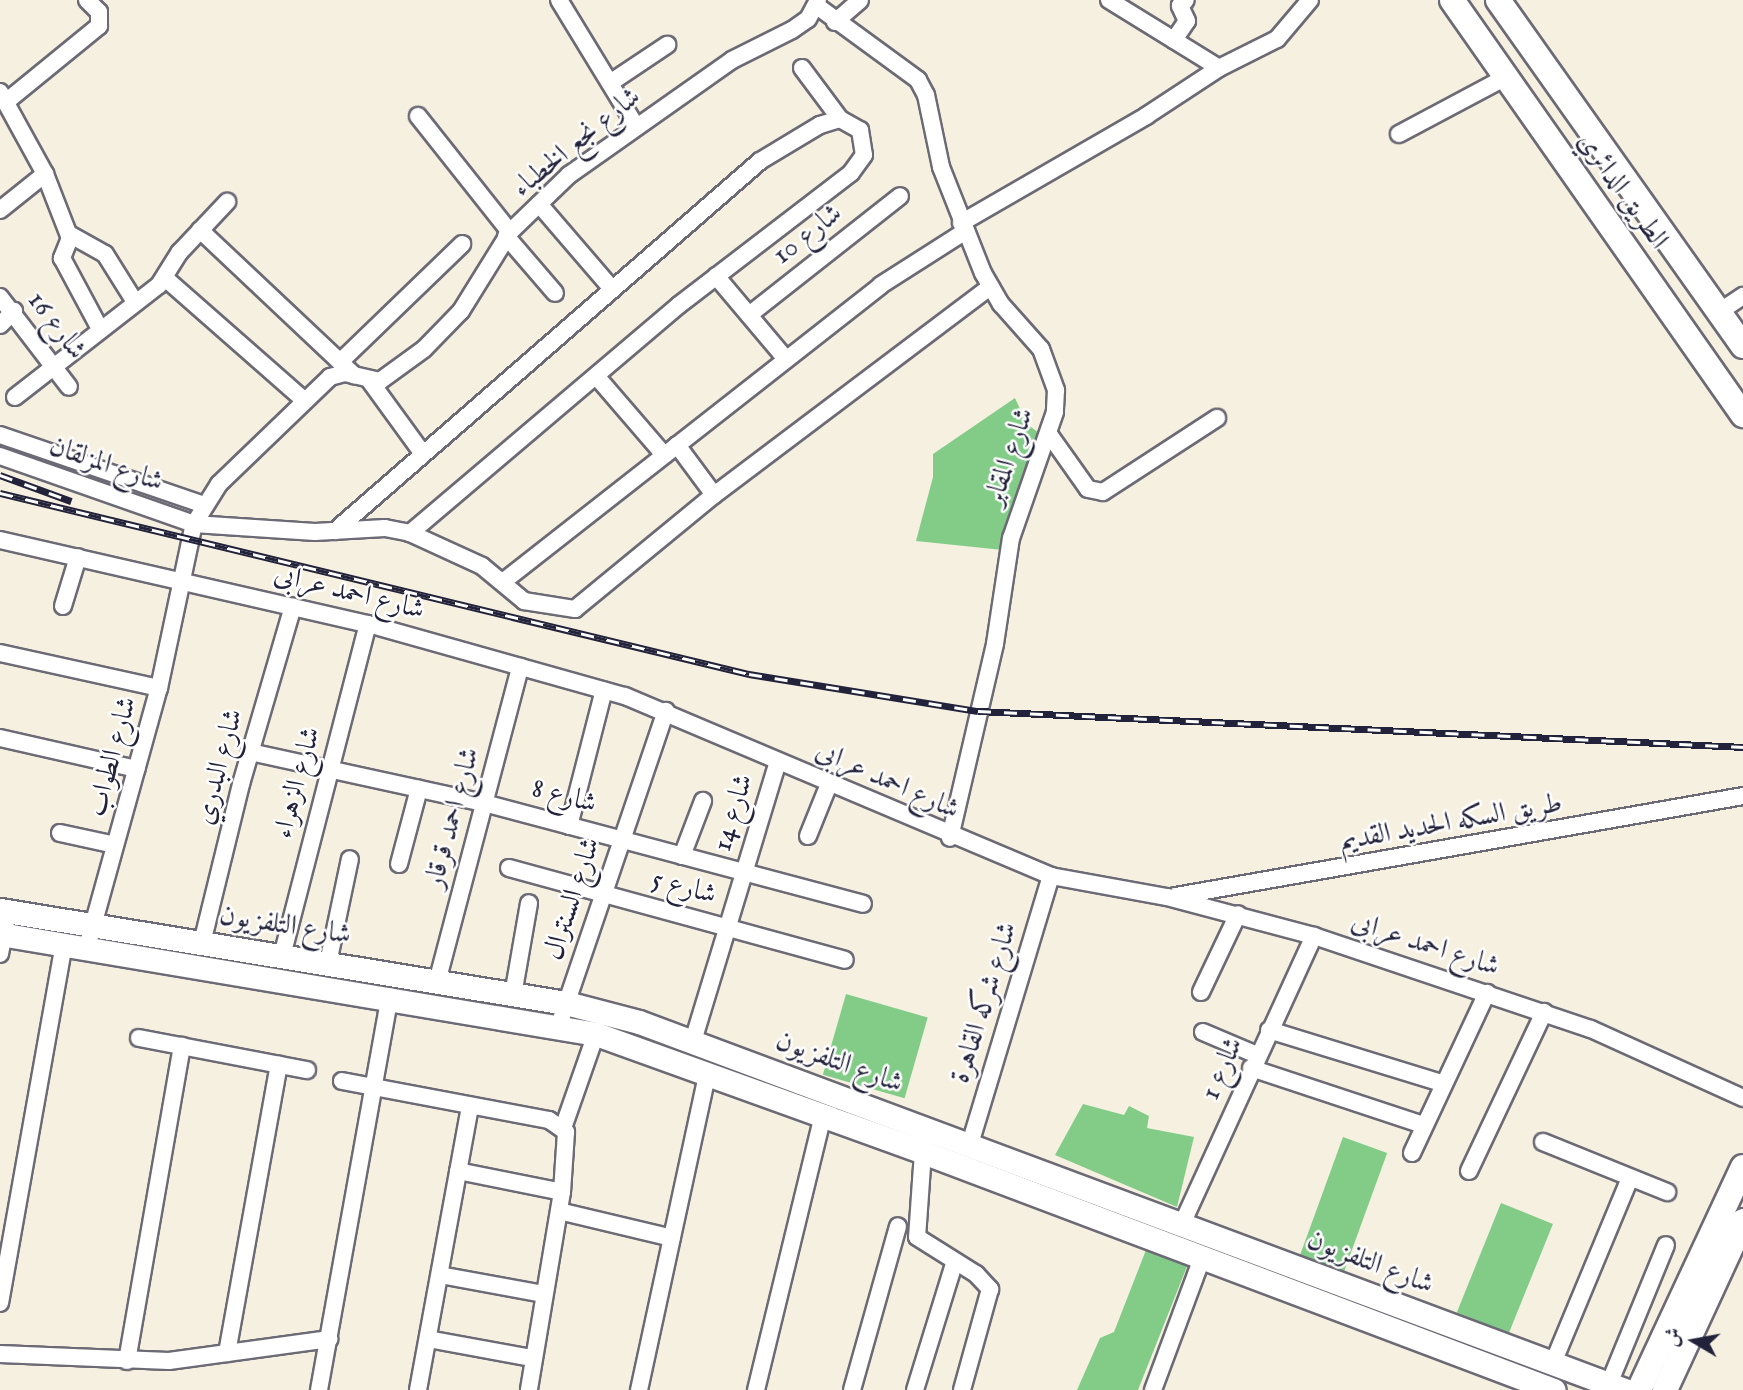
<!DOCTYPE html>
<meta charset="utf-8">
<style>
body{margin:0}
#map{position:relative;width:1743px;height:1390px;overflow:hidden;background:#f6f0e0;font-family:"IM FELL English",Amiri,serif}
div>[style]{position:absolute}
.green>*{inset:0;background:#82cc88;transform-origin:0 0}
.roads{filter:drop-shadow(2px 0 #6c6a75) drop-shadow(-2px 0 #6c6a75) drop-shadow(0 2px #6c6a75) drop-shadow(0 -2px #6c6a75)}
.minor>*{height:16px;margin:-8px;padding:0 8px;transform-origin:8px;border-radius:8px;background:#fff}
.secondary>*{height:23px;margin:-11.5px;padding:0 11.5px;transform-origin:11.5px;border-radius:11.5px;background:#fff}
.primary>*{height:24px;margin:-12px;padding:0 12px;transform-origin:12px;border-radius:12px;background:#fff}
.rail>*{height:7px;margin-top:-3.5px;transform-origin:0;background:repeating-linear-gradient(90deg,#fff 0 13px,#22223b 0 26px);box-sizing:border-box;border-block:2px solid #22223b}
span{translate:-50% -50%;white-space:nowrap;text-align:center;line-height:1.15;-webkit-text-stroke:5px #fff;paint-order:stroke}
.street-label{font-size:28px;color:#22223b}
.north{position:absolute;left:1659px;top:1306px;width:70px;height:70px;-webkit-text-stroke:5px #fff;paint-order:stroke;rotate:280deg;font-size:19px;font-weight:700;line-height:28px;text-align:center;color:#22223b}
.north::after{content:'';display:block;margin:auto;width:24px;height:32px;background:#22223b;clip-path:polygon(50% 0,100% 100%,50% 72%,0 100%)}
</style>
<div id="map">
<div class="green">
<div style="clip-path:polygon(1015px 398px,1027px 424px,1039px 433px,1003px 550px,916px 541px,933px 477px,933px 454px)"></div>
<div style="left:846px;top:994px;width:85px;height:84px;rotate:16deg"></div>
<div style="clip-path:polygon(1083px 1104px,1124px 1115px,1129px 1106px,1149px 1116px,1147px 1128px,1194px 1137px,1177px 1207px,1055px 1155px)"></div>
<div style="left:1343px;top:1137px;width:47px;height:126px;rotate:20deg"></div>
<div style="left:1501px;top:1203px;width:56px;height:118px;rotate:22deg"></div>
<div style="clip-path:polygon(1146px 1250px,1188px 1264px,1138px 1390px,1077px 1390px,1100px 1338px,1114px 1332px)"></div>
</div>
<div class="roads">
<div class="minor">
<div style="left:559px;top:0;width:148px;rotate:58.6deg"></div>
<div style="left:1109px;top:0;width:129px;rotate:31.7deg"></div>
<div style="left:817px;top:6px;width:125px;rotate:36.2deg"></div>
<div style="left:918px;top:80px;width:17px;rotate:62deg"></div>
<div style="left:926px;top:95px;width:74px;rotate:78.2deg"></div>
<div style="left:941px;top:167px;width:114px;rotate:68.4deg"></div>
<div style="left:983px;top:273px;width:36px;rotate:60deg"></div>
<div style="left:1001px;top:304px;width:60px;rotate:48.4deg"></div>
<div style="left:1041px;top:349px;width:44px;rotate:69.9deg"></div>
<div style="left:1056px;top:390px;width:22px;rotate:93deg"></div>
<div style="left:1055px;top:412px;width:133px;rotate:109.2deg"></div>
<div style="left:1011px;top:538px;width:107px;rotate:98.6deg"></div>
<div style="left:995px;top:644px;width:199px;rotate:103.1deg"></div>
<div style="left:835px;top:22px;width:33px;rotate:-41deg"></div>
<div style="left:1174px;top:40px;width:23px;rotate:-56deg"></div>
<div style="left:1187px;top:21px;width:17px;rotate:-115deg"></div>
<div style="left:1180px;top:6px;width:8px;rotate:-45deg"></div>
<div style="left:802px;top:68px;width:64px;rotate:53.3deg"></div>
<div style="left:610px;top:83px;width:69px;rotate:-33.7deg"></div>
<div style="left:0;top:92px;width:94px;rotate:61.2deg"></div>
<div style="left:45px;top:174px;width:69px;rotate:68.7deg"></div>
<div style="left:70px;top:238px;width:22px;rotate:112deg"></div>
<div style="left:62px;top:258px;width:78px;rotate:61.8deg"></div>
<div style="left:7px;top:101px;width:119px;rotate:-39.2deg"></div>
<div style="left:99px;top:26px;width:14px;rotate:-90deg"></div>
<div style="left:99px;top:12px;width:17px;rotate:-135deg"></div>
<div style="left:418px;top:116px;width:148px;rotate:51.6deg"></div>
<div style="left:1399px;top:134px;width:121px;rotate:-28deg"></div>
<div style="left:539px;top:204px;width:113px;rotate:49.3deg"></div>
<div style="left:0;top:210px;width:58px;rotate:-38.7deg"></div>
<div style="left:961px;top:223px;width:214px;rotate:-30deg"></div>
<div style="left:1146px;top:116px;width:87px;rotate:-33.3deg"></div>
<div style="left:1219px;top:68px;width:65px;rotate:-26.6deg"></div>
<div style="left:1277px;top:39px;width:51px;rotate:-49.8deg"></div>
<div style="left:200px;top:230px;width:212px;rotate:43.3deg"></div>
<div style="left:69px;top:234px;width:41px;rotate:29.1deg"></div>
<div style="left:105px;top:254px;width:57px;rotate:58deg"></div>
<div style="left:506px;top:236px;width:75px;rotate:49.3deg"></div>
<div style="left:716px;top:276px;width:109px;rotate:49.9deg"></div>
<div style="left:165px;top:278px;width:186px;rotate:41.3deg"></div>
<div style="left:0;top:297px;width:113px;rotate:52.5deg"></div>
<div style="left:1719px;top:312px;width:29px;rotate:-34deg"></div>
<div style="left:749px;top:315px;width:192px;rotate:-38.2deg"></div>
<div style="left:0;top:325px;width:20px;rotate:-45deg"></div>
<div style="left:340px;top:362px;width:170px;rotate:-44deg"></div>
<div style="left:597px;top:377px;width:103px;rotate:49.3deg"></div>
<div style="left:370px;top:381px;width:90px;rotate:54deg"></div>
<div style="left:15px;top:397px;width:182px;rotate:-37.9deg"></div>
<div style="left:159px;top:285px;width:39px;rotate:-58deg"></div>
<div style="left:180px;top:252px;width:69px;rotate:-46.8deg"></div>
<div style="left:1049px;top:434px;width:67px;rotate:54.7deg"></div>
<div style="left:1088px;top:489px;width:15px;rotate:11deg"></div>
<div style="left:1103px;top:492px;width:136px;rotate:-33deg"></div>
<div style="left:0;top:435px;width:216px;rotate:18.9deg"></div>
<div style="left:677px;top:445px;width:62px;rotate:53.5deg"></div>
<div style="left:0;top:456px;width:206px;rotate:19.3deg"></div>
<div style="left:194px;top:524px;width:121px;rotate:3.8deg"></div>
<div style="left:315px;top:532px;width:70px;rotate:-3.3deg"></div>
<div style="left:385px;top:528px;width:25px;rotate:11deg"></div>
<div style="left:410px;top:533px;width:79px;rotate:24.6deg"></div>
<div style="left:482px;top:566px;width:55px;rotate:39.8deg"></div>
<div style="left:524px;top:601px;width:52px;rotate:8.9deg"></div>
<div style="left:575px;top:609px;width:180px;rotate:-39.4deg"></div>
<div style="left:714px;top:495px;width:346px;rotate:-37deg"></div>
<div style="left:335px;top:531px;width:563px;rotate:-41.04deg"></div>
<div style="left:760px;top:161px;width:70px;rotate:-31deg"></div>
<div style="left:820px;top:125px;width:21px;rotate:-17deg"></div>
<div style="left:840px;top:119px;width:23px;rotate:29deg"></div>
<div style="left:860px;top:130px;width:25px;rotate:81deg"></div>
<div style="left:864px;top:155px;width:22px;rotate:126deg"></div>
<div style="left:851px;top:173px;width:217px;rotate:142.5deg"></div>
<div style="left:679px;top:305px;width:353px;rotate:139.7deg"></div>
<div style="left:0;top:540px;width:377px;rotate:12.9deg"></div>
<div style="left:368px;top:624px;width:267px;rotate:15.7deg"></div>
<div style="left:625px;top:696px;width:462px;rotate:22.9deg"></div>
<div style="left:1051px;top:876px;width:118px;rotate:10.3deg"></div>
<div style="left:1167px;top:897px;width:152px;rotate:14.9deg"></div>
<div style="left:1314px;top:936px;width:292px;rotate:18.6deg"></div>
<div style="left:1591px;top:1029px;width:167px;rotate:24.4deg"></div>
<div style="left:504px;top:581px;width:479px;rotate:-38.1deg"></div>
<div style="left:881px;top:285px;width:98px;rotate:-32.6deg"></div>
<div style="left:63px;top:606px;width:51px;rotate:-73deg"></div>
<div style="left:0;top:653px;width:163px;rotate:12.4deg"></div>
<div style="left:0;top:738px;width:140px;rotate:12.8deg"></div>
<div style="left:250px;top:752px;width:239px;rotate:12.3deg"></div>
<div style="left:484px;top:803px;width:392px;rotate:14.9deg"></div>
<div style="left:569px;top:826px;width:140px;rotate:-75.6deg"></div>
<div style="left:60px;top:833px;width:56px;rotate:12.3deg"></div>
<div style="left:808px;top:836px;width:56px;rotate:-68deg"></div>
<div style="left:682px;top:856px;width:59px;rotate:-69.1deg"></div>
<div style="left:399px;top:864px;width:78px;rotate:-75.1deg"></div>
<div style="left:509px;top:868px;width:348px;rotate:15.3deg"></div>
<div style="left:1176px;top:896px;width:576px;rotate:-10deg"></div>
<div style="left:202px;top:943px;width:164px;rotate:-76.2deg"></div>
<div style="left:241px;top:784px;width:185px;rotate:-73.7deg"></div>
<div style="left:87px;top:947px;width:269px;rotate:-74.5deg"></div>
<div style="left:159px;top:688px;width:168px;rotate:-78deg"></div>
<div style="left:194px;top:524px;width:47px;rotate:-58deg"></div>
<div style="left:219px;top:484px;width:154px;rotate:-43.9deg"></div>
<div style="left:330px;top:377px;width:16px;rotate:-15deg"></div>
<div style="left:345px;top:373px;width:36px;rotate:13deg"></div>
<div style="left:380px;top:381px;width:54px;rotate:-36deg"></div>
<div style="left:424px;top:349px;width:53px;rotate:-45.8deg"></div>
<div style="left:461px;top:311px;width:93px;rotate:-58.2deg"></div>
<div style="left:510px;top:232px;width:82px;rotate:-44deg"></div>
<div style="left:569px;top:175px;width:199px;rotate:-35.2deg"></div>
<div style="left:732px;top:60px;width:67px;rotate:-26.6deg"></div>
<div style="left:792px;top:30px;width:19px;rotate:-35deg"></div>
<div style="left:808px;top:19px;width:21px;rotate:-62deg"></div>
<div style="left:0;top:954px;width:44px;rotate:-79.5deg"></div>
<div style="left:282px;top:956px;width:343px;rotate:-75.5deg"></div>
<div style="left:328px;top:963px;width:106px;rotate:-78.1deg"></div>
<div style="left:437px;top:982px;width:326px;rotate:-75.2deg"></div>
<div style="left:1201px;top:992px;width:86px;rotate:-64.6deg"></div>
<div style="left:513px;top:995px;width:93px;rotate:-80.1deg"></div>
<div style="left:559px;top:1025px;width:332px;rotate:-71.2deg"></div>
<div style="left:1269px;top:1030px;width:180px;rotate:17.1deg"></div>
<div style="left:1203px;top:1032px;width:59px;rotate:23.1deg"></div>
<div style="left:139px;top:1038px;width:171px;rotate:10.8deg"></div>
<div style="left:693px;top:1041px;width:292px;rotate:-73.1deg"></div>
<div style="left:1251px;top:1068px;width:181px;rotate:18.3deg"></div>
<div style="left:342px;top:1081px;width:211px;rotate:10.7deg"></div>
<div style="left:549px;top:1120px;width:21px;rotate:35deg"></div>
<div style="left:566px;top:1132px;width:60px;rotate:93.8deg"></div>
<div style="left:562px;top:1192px;width:201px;rotate:99.5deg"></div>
<div style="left:563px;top:1128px;width:100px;rotate:-70.7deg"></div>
<div style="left:1543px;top:1142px;width:134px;rotate:22deg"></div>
<div style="left:970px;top:1144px;width:280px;rotate:-73.2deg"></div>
<div style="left:923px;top:1152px;width:85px;rotate:94deg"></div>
<div style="left:917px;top:1237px;width:70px;rotate:32.1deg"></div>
<div style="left:976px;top:1274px;width:21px;rotate:47deg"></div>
<div style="left:990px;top:1289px;width:105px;rotate:105.5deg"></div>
<div style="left:1412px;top:1153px;width:177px;rotate:-64.9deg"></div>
<div style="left:458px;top:1171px;width:106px;rotate:11.4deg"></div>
<div style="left:1469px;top:1171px;width:176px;rotate:-64.7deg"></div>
<div style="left:559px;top:1211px;width:116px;rotate:13.4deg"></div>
<div style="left:1182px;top:1224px;width:317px;rotate:-65.4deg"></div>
<div style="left:440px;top:1275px;width:106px;rotate:10.4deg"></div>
<div style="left:0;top:1303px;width:365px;rotate:-79.9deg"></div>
<div style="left:428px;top:1339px;width:106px;rotate:10.4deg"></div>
<div style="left:227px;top:1353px;width:293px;rotate:-79.8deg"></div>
<div style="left:0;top:1354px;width:169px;rotate:2.4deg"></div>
<div style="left:169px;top:1361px;width:162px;rotate:-7.8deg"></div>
<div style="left:127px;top:1361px;width:320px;rotate:-80.1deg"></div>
<div style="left:1553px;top:1363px;width:200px;rotate:-67.4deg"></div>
<div style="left:1609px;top:1384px;width:150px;rotate:-67.7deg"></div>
<div style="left:319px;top:1390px;width:400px;rotate:-79.8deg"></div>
<div style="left:418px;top:1390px;width:289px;rotate:-79.6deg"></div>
<div style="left:639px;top:1390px;width:325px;rotate:-77.8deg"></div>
<div style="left:756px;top:1390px;width:283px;rotate:-76.3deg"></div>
<div style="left:852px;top:1390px;width:170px;rotate:-74.3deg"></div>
<div style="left:915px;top:1390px;width:132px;rotate:-72.8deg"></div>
<div style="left:1153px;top:1390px;width:141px;rotate:-69.6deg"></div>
</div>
<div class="secondary">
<div style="left:0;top:910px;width:574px;rotate:9.33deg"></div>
<div style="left:566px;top:1003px;width:75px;rotate:14.6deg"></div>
<div style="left:639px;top:1022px;width:1052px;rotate:20.47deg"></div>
<div style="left:0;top:934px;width:604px;rotate:9.52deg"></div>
<div style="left:596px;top:1034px;width:348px;rotate:19.8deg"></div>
<div style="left:923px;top:1152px;width:674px;rotate:20.67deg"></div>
</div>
<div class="primary">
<div style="left:1452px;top:0;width:507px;rotate:54.96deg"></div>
<div style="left:1498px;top:0;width:424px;rotate:54.7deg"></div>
<div style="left:1639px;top:1390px;width:246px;rotate:-65deg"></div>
<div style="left:1665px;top:1390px;width:186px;rotate:-65.2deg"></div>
</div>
</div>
<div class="rail">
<div style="left:0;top:475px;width:76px;rotate:20.1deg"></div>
<div style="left:0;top:493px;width:771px;rotate:13.59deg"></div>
<div style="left:749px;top:674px;width:232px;rotate:9.2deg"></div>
<div style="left:978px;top:711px;width:766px;rotate:2.69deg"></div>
</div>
<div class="street-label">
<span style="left:577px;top:143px;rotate:-39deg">شارع نجع الخطباء</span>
<span style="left:1622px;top:191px;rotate:55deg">الطريق الدائري</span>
<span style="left:808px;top:235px;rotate:-38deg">شارع 10</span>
<span style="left:56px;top:326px;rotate:53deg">شارع 16</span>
<span style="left:1010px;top:457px;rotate:-71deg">شارع المقابر</span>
<span style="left:106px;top:465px;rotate:19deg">شارع المزلقان</span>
<span style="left:349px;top:593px;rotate:14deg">شارع احمد عرابى</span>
<span style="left:113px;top:757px;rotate:-75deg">شارع الطواب</span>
<span style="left:220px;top:767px;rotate:-75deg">شارع البدري</span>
<span style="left:887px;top:781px;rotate:24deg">شارع احمد عرابى</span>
<span style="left:298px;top:783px;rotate:-75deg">شارع الزهراء</span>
<span style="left:564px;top:797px;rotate:15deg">شارع 8</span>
<span style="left:734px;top:813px;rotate:-73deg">شارع 14</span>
<span style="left:453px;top:818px;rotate:-75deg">شارع احمد قرقار</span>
<span style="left:1451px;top:823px;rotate:-10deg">طريق السكه الحديد القديم</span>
<span style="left:684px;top:888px;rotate:15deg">شارع 5</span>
<span style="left:573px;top:899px;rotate:-72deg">شارع السنترال</span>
<span style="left:285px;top:926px;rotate:9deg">شارع التلفزيون</span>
<span style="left:1425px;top:945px;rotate:18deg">شارع احمد عرابى</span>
<span style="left:985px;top:1003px;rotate:-73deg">شارع شركه القاهرة</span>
<span style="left:839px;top:1063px;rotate:20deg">شارع التلفزيون</span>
<span style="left:1223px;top:1069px;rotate:-66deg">شارع 1</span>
<span style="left:1370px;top:1263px;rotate:21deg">شارع التلفزيون</span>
</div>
<div class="north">ش</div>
</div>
